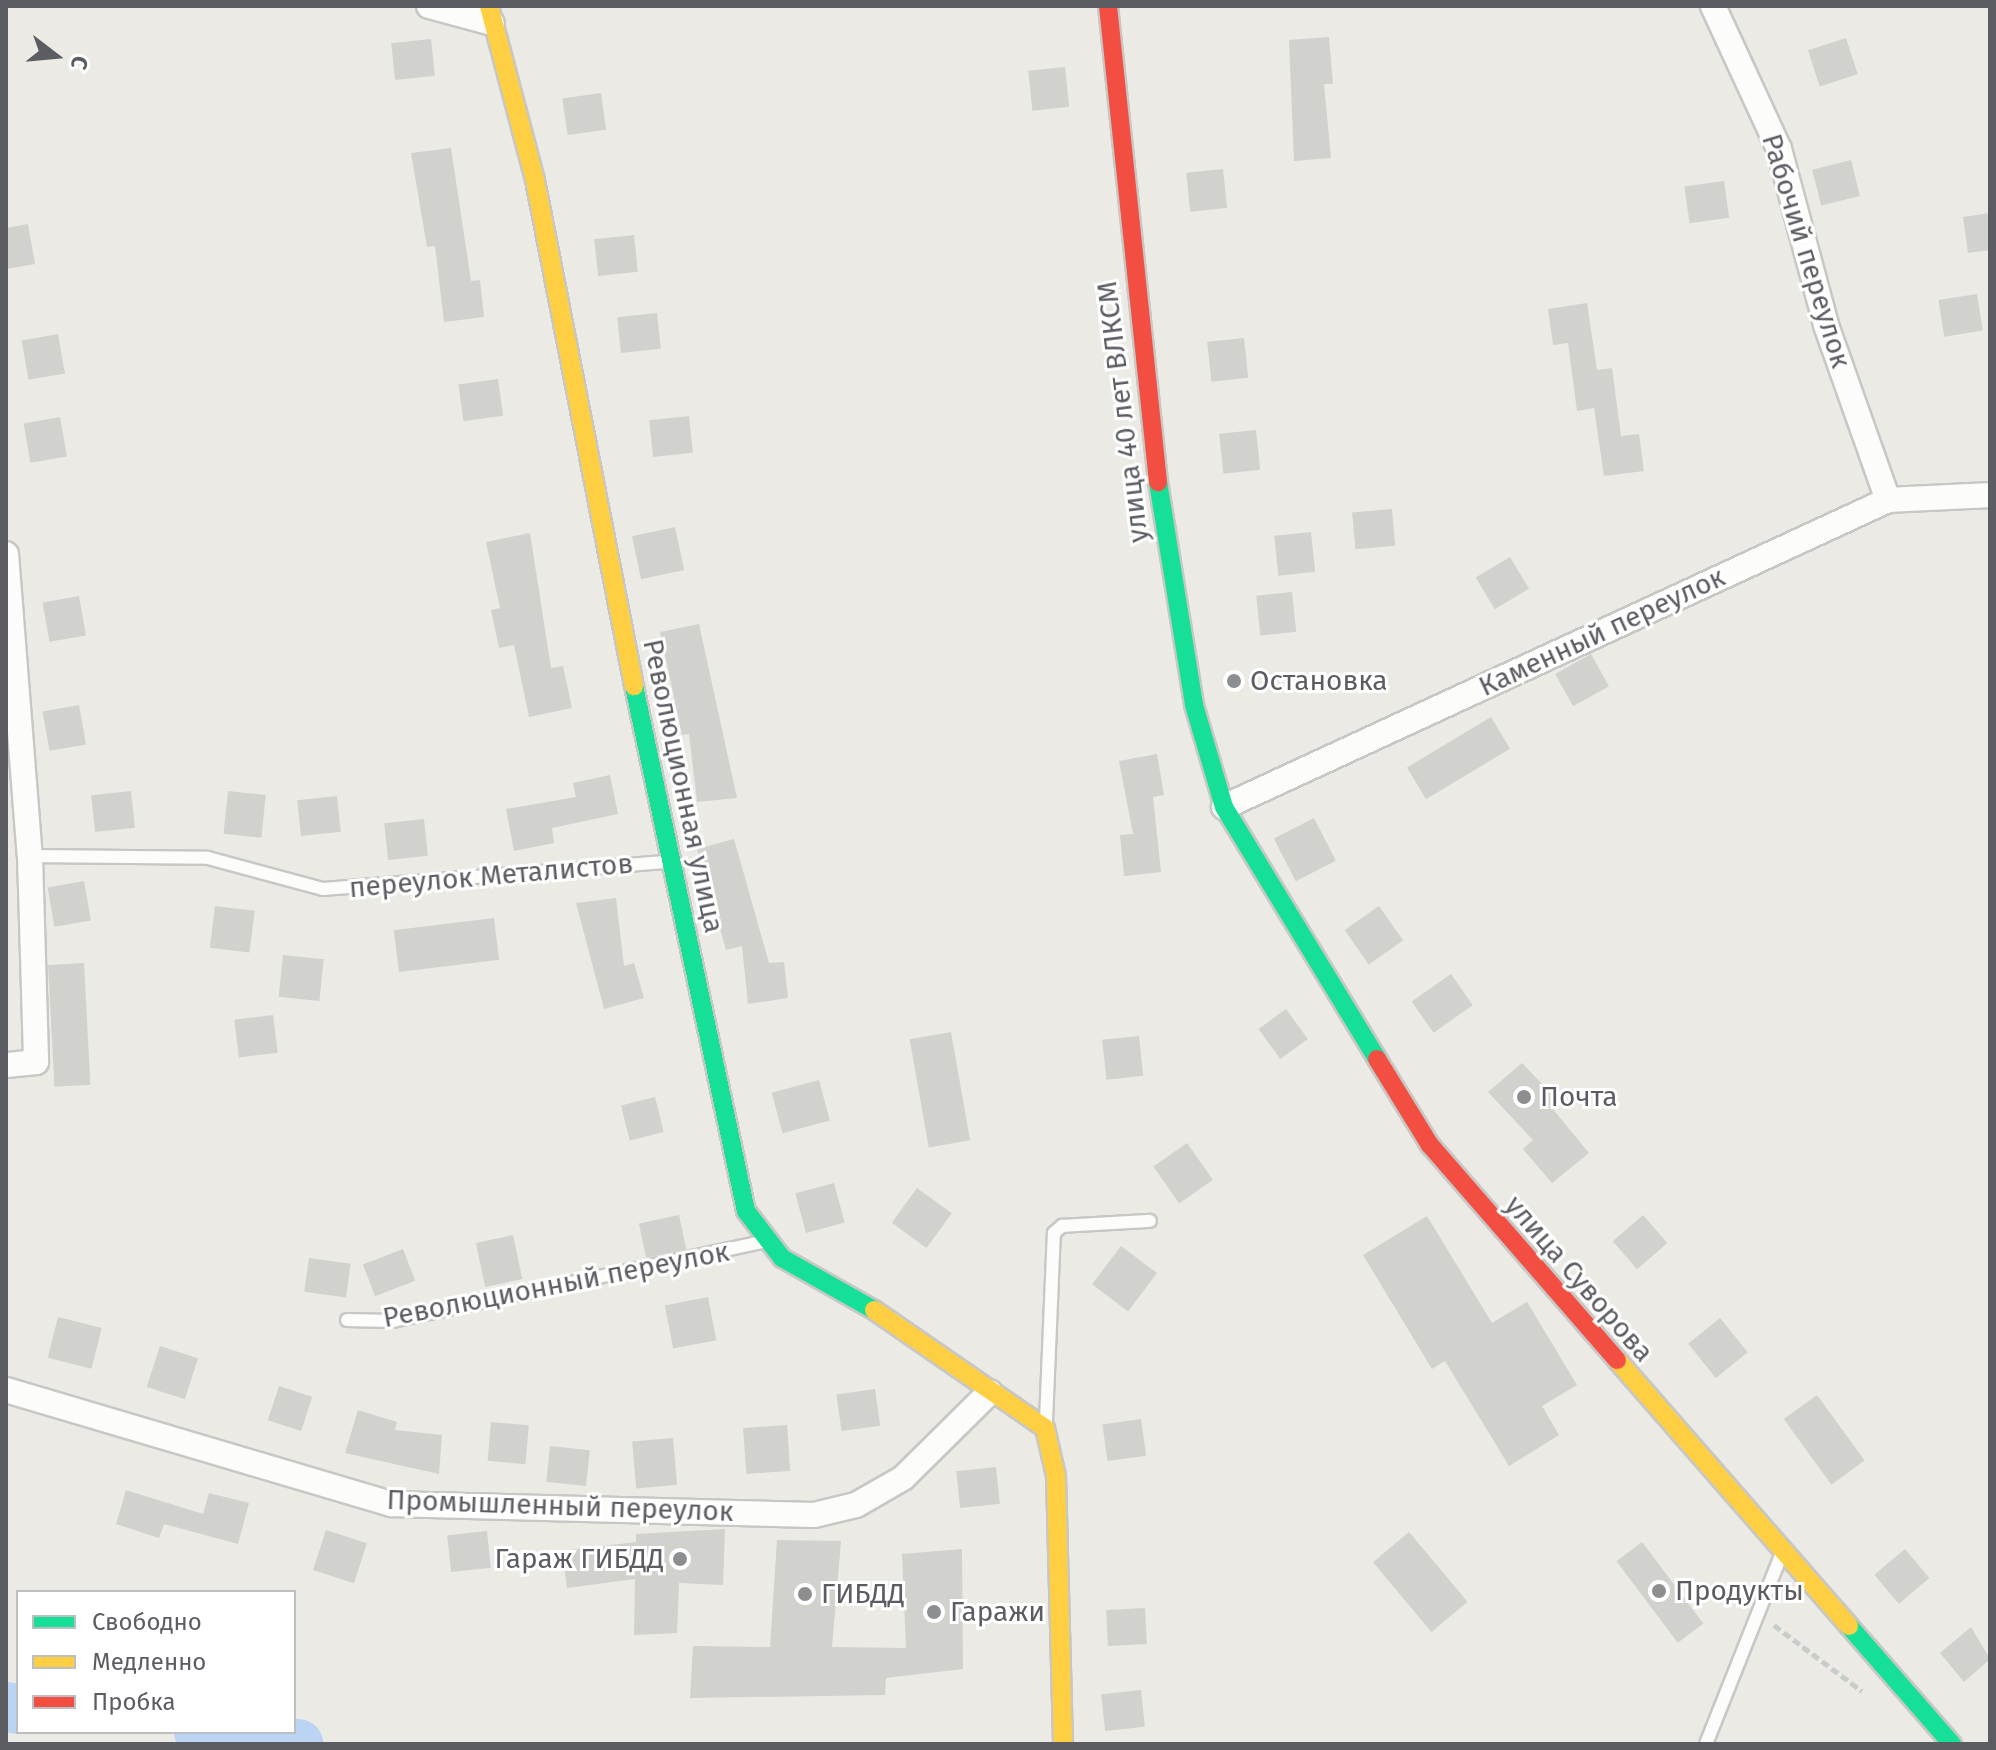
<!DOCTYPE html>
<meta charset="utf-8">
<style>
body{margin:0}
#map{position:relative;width:1996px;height:1750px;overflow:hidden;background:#ebeae5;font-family:"Fira Sans",sans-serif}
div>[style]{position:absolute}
.river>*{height:50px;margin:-25px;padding:0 25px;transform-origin:25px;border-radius:25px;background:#bbd4f3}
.building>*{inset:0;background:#d1d1ce;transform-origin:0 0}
.path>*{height:5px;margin-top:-2.5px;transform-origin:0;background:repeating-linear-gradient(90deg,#c8ccca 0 8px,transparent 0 12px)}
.roads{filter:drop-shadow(2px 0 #c7c7c5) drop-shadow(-2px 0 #c7c7c5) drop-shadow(0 2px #c7c7c5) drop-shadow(0 -2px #c7c7c5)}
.lane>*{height:12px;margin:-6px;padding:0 6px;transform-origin:6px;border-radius:6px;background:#fcfcfb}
.street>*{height:24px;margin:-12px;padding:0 12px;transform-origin:12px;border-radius:12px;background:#fcfcfb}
.fast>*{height:18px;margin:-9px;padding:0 9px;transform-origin:9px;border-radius:9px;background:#16e098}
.slow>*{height:18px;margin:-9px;padding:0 9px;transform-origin:9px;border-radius:9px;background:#ffcf43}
.jam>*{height:18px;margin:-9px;padding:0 9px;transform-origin:9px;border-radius:9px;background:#f24e42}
.dots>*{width:22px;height:22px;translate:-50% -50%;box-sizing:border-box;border:4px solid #fff;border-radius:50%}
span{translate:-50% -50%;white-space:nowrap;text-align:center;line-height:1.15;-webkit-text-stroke:6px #fff;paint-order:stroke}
.street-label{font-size:28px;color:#5b5d63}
.poi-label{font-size:28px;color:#5b5d63}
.left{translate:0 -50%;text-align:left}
.right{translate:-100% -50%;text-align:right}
.frame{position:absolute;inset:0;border:8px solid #5b5d63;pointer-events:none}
.legend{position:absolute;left:16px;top:1590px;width:280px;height:144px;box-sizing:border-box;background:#fff;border:2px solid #bdbec1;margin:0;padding:10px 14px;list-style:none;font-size:24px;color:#5b5d63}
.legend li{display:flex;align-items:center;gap:16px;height:40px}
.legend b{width:40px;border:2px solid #bdbec1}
.north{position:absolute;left:16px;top:16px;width:80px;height:80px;-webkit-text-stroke:6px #fff;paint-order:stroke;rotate:106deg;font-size:22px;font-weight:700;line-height:32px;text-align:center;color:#5b5d63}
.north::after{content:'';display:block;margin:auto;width:28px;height:36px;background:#5b5d63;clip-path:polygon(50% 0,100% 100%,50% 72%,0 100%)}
</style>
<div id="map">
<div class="river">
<div style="left:6px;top:1707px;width:12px;rotate:9deg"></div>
<div style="left:199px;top:1732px;width:100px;rotate:6.9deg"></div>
</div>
<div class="building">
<div style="clip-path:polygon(1329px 37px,1333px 84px,1324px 84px,1331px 158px,1294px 161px,1289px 40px)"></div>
<div style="left:1846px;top:38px;width:38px;height:40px;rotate:72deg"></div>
<div style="left:431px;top:39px;width:37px;height:40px;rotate:84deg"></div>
<div style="left:1065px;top:67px;width:40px;height:37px;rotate:84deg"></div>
<div style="left:601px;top:93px;width:37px;height:39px;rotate:82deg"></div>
<div style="clip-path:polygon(451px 148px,471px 281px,480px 280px,484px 317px,444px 322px,435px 246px,427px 247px,411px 153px)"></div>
<div style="left:1851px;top:160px;width:37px;height:40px;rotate:76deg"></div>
<div style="left:1223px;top:169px;width:39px;height:37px;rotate:84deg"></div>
<div style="left:1724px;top:181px;width:37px;height:40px;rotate:82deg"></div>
<div style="clip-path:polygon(1990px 213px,1990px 250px,1968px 253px,1963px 217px)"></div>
<div style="clip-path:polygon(28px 224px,35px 264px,6px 269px,6px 228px)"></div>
<div style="left:634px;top:235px;width:37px;height:40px;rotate:84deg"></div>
<div style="left:1977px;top:294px;width:37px;height:39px;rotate:81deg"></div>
<div style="clip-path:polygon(1587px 303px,1597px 370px,1612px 368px,1621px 436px,1639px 434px,1644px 471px,1604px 476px,1594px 408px,1577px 411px,1568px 343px,1553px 345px,1548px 309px)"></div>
<div style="left:657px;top:313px;width:36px;height:40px;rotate:84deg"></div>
<div style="left:58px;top:334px;width:40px;height:37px;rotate:80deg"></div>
<div style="left:1244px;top:338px;width:40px;height:37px;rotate:84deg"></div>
<div style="left:498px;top:379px;width:37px;height:40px;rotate:82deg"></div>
<div style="left:689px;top:416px;width:37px;height:40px;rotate:84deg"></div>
<div style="left:60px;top:417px;width:40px;height:37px;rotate:80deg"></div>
<div style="left:1256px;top:430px;width:40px;height:37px;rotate:84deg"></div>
<div style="left:1392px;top:509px;width:37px;height:40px;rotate:85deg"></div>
<div style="left:675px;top:527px;width:44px;height:44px;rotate:78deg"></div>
<div style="left:1311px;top:532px;width:40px;height:37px;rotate:84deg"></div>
<div style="clip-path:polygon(530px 533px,551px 668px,563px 666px,572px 708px,529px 717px,514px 645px,499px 648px,491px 610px,500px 608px,486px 542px)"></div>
<div style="left:1510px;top:557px;width:37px;height:40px;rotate:59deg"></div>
<div style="left:1292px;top:592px;width:40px;height:36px;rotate:84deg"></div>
<div style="left:79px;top:596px;width:40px;height:37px;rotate:80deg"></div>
<div style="clip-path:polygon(699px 624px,737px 798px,697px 802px,689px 734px,682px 735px,660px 632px)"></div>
<div style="left:1591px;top:654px;width:37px;height:41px;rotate:61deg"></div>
<div style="left:79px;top:705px;width:40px;height:37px;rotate:80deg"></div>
<div style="left:1491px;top:717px;width:37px;height:98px;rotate:59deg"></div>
<div style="clip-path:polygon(1157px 754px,1164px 795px,1153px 797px,1161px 872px,1124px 876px,1120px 835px,1133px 834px,1119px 761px)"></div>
<div style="clip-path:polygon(610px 775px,618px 814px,552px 828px,554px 843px,514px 851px,506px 809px,576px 797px,573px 783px)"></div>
<div style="left:131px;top:791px;width:37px;height:40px;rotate:84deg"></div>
<div style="left:228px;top:791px;width:38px;height:43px;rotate:6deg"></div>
<div style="left:337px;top:796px;width:36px;height:40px;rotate:84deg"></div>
<div style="left:1314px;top:818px;width:48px;height:45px;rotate:63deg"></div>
<div style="left:424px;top:819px;width:37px;height:40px;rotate:84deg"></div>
<div style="clip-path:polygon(734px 839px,769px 963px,784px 962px,788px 998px,748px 1004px,742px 946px,726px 950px,697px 849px)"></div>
<div style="left:84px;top:881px;width:40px;height:37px;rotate:80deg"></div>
<div style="clip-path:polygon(616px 898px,624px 966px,634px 963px,644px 998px,604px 1009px,576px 903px)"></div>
<div style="left:215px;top:906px;width:40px;height:42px;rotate:7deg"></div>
<div style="left:1379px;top:906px;width:42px;height:42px;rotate:55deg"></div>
<div style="left:494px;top:918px;width:42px;height:101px;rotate:83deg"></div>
<div style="left:283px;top:955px;width:41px;height:42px;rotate:6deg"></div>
<div style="left:84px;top:963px;width:122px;height:36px;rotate:87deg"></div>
<div style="left:1451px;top:974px;width:38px;height:48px;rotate:55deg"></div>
<div style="left:1286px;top:1009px;width:37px;height:34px;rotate:54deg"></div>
<div style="left:273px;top:1015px;width:38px;height:39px;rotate:83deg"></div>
<div style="left:951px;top:1032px;width:110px;height:42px;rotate:80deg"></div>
<div style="left:1139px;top:1036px;width:40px;height:37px;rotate:84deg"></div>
<div style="clip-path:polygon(1522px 1063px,1559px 1102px,1552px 1108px,1589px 1153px,1552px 1183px,1523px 1149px,1533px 1140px,1488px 1092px)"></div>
<div style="left:819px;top:1080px;width:42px;height:49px;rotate:75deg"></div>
<div style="left:655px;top:1097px;width:36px;height:35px;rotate:76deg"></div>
<div style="left:1187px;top:1143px;width:45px;height:41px;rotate:55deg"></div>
<div style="left:834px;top:1183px;width:41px;height:40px;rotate:75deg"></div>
<div style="left:917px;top:1188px;width:43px;height:43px;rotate:36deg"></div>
<div style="left:679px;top:1215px;width:35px;height:41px;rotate:78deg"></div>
<div style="left:1643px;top:1215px;width:37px;height:40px;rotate:49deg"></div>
<div style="clip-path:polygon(1427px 1216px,1492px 1323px,1527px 1302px,1577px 1385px,1542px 1406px,1559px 1435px,1509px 1466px,1445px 1361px,1432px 1369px,1363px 1255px)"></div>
<div style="left:513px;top:1235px;width:45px;height:38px;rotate:78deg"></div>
<div style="left:1121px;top:1246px;width:45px;height:48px;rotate:37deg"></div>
<div style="left:403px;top:1249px;width:34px;height:43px;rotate:69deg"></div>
<div style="left:309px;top:1258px;width:42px;height:34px;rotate:8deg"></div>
<div style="left:708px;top:1297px;width:44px;height:44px;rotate:79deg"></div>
<div style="left:58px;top:1317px;width:45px;height:42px;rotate:14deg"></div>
<div style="left:1720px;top:1318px;width:44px;height:41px;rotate:51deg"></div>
<div style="left:160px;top:1346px;width:40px;height:43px;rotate:18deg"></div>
<div style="left:279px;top:1386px;width:35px;height:36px;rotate:18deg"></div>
<div style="left:875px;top:1389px;width:37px;height:39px;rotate:82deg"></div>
<div style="left:1817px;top:1395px;width:81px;height:41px;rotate:54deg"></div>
<div style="clip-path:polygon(358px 1410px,397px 1422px,395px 1430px,442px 1435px,439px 1474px,345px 1453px)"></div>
<div style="left:1141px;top:1419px;width:37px;height:39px;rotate:82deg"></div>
<div style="left:491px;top:1422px;width:38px;height:39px;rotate:5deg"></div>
<div style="left:787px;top:1425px;width:46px;height:44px;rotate:86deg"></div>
<div style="left:673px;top:1438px;width:47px;height:41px;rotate:85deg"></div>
<div style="left:550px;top:1446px;width:40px;height:36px;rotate:6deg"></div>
<div style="left:996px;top:1467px;width:37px;height:40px;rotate:84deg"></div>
<div style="clip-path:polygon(126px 1490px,203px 1514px,209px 1493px,249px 1503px,238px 1544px,164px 1524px,159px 1538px,116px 1524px)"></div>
<div style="clip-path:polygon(725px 1529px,723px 1585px,679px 1583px,677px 1633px,634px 1635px,635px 1579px,567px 1588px,562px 1551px,636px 1542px,636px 1534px)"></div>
<div style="left:326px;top:1530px;width:43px;height:42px;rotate:18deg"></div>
<div style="left:487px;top:1531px;width:37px;height:40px;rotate:84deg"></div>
<div style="left:1409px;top:1532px;width:91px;height:47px;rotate:50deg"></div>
<div style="clip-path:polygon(777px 1540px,841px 1541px,832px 1647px,906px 1648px,902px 1554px,962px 1549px,963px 1669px,886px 1678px,885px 1695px,690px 1698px,693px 1646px,770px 1647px)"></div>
<div style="left:1642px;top:1542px;width:102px;height:32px;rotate:53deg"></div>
<div style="left:1905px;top:1549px;width:38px;height:40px;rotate:50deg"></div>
<div style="left:1145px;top:1608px;width:36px;height:39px;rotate:87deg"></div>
<div style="clip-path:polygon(1971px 1627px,1990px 1659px,1964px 1682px,1940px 1653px)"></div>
<div style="left:1141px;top:1690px;width:37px;height:40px;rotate:84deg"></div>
</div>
<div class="path">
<div style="left:1774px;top:1625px;width:110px;rotate:36.9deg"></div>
</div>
<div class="roads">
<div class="lane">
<div style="left:30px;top:856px;width:178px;rotate:0.6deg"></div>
<div style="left:208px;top:858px;width:119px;rotate:15.1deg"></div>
<div style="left:323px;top:889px;width:343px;rotate:-4.5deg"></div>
<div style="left:347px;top:1320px;width:46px;rotate:1.2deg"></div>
<div style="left:393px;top:1321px;width:378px;rotate:-12.1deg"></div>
<div style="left:1046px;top:1421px;width:188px;rotate:-87.6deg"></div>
<div style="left:1054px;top:1233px;width:11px;rotate:-41deg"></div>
<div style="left:1062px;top:1226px;width:88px;rotate:-3.3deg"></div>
<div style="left:1706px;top:1744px;width:206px;rotate:-68.3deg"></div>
</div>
<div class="street">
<div style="left:429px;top:6px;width:65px;rotate:15.1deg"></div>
<div style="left:1713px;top:6px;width:157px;rotate:65.2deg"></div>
<div style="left:1779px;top:149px;width:182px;rotate:75deg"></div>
<div style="left:1826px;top:325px;width:186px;rotate:70.5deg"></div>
<div style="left:6px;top:554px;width:303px;rotate:85.5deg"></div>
<div style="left:30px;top:856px;width:206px;rotate:88.3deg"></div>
<div style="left:36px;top:1062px;width:30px;rotate:174deg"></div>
<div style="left:1224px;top:807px;width:732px;rotate:-24.81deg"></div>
<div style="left:1888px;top:500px;width:102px;rotate:-2.8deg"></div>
<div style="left:6px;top:1390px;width:402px;rotate:16.5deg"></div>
<div style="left:391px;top:1504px;width:423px;rotate:1.5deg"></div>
<div style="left:814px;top:1515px;width:43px;rotate:-13.4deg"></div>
<div style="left:856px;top:1505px;width:54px;rotate:-29.9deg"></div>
<div style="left:903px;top:1478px;width:122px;rotate:-44.7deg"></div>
</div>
<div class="fast">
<div style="left:1158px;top:482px;width:226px;rotate:80.8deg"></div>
<div style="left:1194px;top:705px;width:106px;rotate:73.6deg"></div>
<div style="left:1224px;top:807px;width:295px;rotate:58.7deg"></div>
<div style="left:634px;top:686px;width:537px;rotate:77.96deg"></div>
<div style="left:746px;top:1211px;width:59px;rotate:52.5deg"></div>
<div style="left:782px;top:1258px;width:106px;rotate:29.5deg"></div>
<div style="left:1849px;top:1626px;width:157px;rotate:48.9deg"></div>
</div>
<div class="slow">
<div style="left:489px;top:6px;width:180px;rotate:75.2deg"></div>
<div style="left:535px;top:180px;width:516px;rotate:78.93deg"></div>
<div style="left:874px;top:1310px;width:208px;rotate:34.6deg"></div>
<div style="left:1045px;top:1428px;width:49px;rotate:77.1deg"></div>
<div style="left:1056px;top:1476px;width:268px;rotate:88.5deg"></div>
<div style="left:1617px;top:1360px;width:353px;rotate:48.9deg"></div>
</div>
<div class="jam">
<div style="left:1108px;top:6px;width:479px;rotate:84deg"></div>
<div style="left:1377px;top:1059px;width:101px;rotate:58.4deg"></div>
<div style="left:1430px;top:1145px;width:285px;rotate:49deg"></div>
</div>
</div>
<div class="dots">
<div style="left:1234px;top:681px;background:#8d8e90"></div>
<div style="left:1524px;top:1097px;background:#8d8e90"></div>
<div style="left:680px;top:1559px;background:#8d8e90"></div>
<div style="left:1659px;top:1591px;background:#8d8e90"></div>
<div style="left:805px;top:1594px;background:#8d8e90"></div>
<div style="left:934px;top:1612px;background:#8d8e90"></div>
</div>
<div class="street-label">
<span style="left:1806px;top:251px;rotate:73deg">Рабочий переулок</span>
<span style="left:1123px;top:412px;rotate:-97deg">улица 40 лет ВЛКСМ</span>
<span style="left:1602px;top:632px;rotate:-25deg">Каменный переулок</span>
<span style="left:683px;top:786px;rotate:78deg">Революционная улица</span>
<span style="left:491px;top:876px;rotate:-5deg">переулок Металистов</span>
<span style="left:1579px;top:1279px;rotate:49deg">улица Суворова</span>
<span style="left:556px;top:1285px;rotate:-11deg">Революционный переулок</span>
<span style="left:560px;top:1506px;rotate:2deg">Промышленный переулок</span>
</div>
<div class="poi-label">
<span class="left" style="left:1250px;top:681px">Остановка</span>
<span class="left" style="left:1540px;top:1097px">Почта</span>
<span class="right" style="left:664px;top:1559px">Гараж ГИБДД</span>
<span class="left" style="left:1675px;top:1591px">Продукты</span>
<span class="left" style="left:821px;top:1594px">ГИБДД</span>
<span class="left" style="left:950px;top:1612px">Гаражи</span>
</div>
<div class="frame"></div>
<ul class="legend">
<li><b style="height:10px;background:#16e098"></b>Свободно</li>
<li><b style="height:10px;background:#ffcf43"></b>Медленно</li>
<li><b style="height:10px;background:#f24e42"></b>Пробка</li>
</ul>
<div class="north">С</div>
</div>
